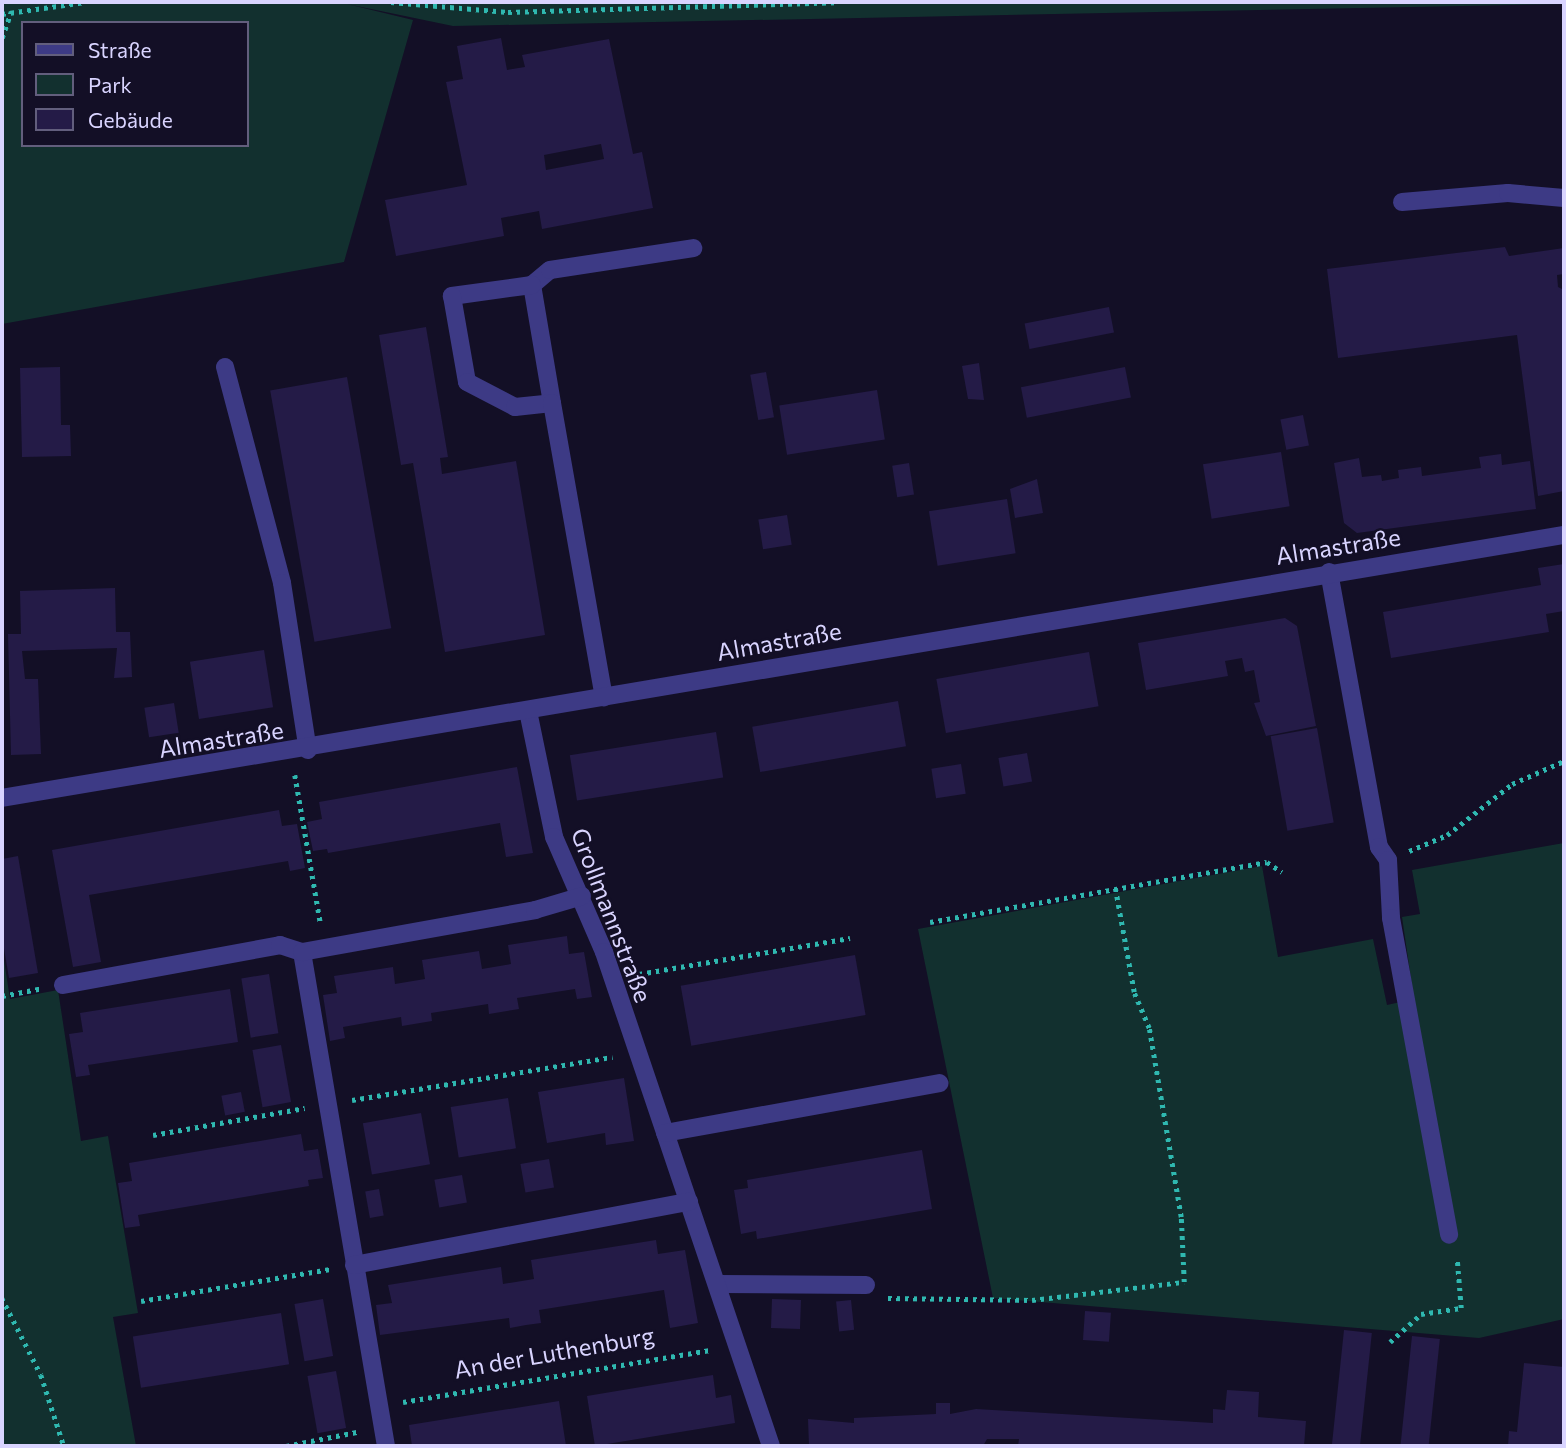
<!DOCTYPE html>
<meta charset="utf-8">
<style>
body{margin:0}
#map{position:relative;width:1566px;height:1448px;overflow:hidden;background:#130f26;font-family:Commissioner,sans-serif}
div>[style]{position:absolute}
.green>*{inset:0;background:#12302f}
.building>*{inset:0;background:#241b47;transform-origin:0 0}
.path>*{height:4.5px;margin-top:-2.25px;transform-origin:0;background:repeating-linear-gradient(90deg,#2fb8b0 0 3.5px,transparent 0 8.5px)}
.service>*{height:18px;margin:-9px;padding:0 9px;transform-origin:9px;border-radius:9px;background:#3d3a85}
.minor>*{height:18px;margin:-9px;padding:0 9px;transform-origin:9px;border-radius:9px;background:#3d3a85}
span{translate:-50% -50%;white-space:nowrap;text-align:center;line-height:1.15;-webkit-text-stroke:5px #130f26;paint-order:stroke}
.street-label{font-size:24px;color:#d9d4ff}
.frame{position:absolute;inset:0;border:4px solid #d9d4ff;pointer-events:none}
.legend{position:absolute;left:21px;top:21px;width:228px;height:126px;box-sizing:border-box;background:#130f26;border:2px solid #625e7d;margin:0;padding:9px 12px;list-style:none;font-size:21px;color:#d9d4ff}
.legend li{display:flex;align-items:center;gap:14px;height:35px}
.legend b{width:35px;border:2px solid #625e7d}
</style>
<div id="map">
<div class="green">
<div style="clip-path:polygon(evenodd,2px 2px,1564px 2px,1564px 4px,453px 26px,347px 4px,413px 20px,344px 262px,2px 324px,2px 2px,23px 23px,247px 23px,247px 145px,23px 145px,23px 23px)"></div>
<div style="clip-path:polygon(1564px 843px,1564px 1319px,1479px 1338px,993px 1298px,918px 929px,1262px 866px,1278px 957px,1373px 939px,1387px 1005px,1414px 999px,1402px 917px,1420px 914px,1412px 870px)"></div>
<div style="clip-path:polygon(2px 947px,10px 999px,58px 990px,81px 1141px,108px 1136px,138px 1313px,113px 1317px,136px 1446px,2px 1446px)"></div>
</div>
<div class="building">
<div style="clip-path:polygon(evenodd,501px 38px,507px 70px,525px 67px,522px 55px,609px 39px,633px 154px,642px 152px,653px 208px,542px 229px,539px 211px,501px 218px,504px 236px,396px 256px,385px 200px,467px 185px,446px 82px,463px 79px,457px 46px,501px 38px,601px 144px,604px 159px,546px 170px,544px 155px,601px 144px)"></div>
<div style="clip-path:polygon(1505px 247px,1509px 256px,1564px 248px,1564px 274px,1557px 275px,1558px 287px,1564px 290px,1564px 491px,1538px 496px,1517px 335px,1338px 358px,1327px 269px)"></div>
<div style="left:1109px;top:307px;width:26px;height:86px;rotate:79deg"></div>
<div style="clip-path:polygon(426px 327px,448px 457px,440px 458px,442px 474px,516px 461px,545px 635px,445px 652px,413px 463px,401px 465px,379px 335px)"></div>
<div style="clip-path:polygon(979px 363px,984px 400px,968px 399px,962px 366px)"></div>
<div style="clip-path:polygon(60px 367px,61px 425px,70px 425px,71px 456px,22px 457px,20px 368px)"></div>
<div style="left:1125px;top:367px;width:31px;height:106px;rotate:79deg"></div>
<div style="left:766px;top:372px;width:46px;height:16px;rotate:80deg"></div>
<div style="left:347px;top:377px;width:255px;height:78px;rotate:80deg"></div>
<div style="left:877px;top:390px;width:50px;height:99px;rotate:81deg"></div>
<div style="left:1303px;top:415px;width:31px;height:23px;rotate:79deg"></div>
<div style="left:1281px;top:452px;width:55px;height:79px;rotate:81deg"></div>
<div style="clip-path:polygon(1501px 454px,1502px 465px,1530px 461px,1536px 509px,1357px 533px,1344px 523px,1334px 463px,1359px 458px,1362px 477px,1381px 475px,1382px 481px,1399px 478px,1398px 470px,1421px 467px,1422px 476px,1481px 468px,1479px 457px)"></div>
<div style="left:909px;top:463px;width:32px;height:17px;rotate:81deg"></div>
<div style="clip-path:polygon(1037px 479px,1043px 513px,1015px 518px,1010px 489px)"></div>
<div style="left:1007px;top:499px;width:55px;height:79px;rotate:81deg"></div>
<div style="left:787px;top:515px;width:30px;height:29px;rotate:81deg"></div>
<div style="clip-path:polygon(1564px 564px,1564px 611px,1546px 614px,1549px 632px,1391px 658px,1383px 612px,1541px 585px,1538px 568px)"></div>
<div style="clip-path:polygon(115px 588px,116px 632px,130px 632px,132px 677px,114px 678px,117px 648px,22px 651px,25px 679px,38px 679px,41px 754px,11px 755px,8px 634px,21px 634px,20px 591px)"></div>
<div style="clip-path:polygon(1285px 618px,1297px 626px,1316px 726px,1266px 736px,1254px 703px,1260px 702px,1254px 670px,1245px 672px,1242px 658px,1225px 661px,1228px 676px,1146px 690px,1138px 643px)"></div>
<div style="left:264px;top:650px;width:58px;height:75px;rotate:81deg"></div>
<div style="left:1089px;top:652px;width:55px;height:155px;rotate:80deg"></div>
<div style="left:898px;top:701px;width:46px;height:148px;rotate:80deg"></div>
<div style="left:174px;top:703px;width:30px;height:30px;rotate:81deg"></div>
<div style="left:1317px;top:728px;width:96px;height:47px;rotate:80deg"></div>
<div style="left:716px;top:732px;width:46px;height:148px;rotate:81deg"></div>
<div style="left:1027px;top:753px;width:29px;height:29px;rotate:80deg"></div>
<div style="left:961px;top:764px;width:30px;height:30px;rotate:81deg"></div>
<div style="clip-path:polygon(517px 767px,533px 853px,506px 857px,500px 823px,328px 853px,327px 849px,313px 851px,307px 822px,322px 819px,319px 802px)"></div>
<div style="clip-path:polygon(279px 810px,282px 826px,297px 824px,305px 868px,290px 871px,288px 861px,89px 895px,101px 962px,73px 967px,52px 850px)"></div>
<div style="clip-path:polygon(18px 856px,38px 973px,9px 978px,2px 937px,2px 859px)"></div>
<div style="clip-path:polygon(567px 936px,569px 954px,584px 952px,592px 997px,577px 999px,575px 989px,517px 998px,519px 1009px,489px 1014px,488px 1004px,431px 1013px,432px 1021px,402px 1026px,401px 1017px,371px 1022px,343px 1027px,345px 1038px,330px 1041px,323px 995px,337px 993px,334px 976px,393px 967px,395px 984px,425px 979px,422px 960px,479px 951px,482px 969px,511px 964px,508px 945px)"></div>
<div style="left:855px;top:955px;width:61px;height:177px;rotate:80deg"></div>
<div style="left:269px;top:974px;width:60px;height:28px;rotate:81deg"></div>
<div style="clip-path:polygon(230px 989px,238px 1042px,88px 1065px,90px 1075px,76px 1077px,69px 1034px,83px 1032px,80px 1013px)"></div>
<div style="left:281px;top:1045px;width:58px;height:29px;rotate:80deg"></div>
<div style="clip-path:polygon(624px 1078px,634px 1141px,606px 1145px,605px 1133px,547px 1143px,538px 1092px)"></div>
<div style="left:241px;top:1092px;width:20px;height:20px;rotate:79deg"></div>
<div style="left:508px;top:1098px;width:51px;height:58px;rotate:81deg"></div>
<div style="left:421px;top:1113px;width:52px;height:59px;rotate:80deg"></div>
<div style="clip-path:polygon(301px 1134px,304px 1151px,318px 1149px,323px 1178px,308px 1180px,309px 1186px,138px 1215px,140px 1226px,125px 1228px,118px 1183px,132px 1181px,129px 1163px)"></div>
<div style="clip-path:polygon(922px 1150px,932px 1209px,757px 1239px,756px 1231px,741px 1234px,734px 1190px,748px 1188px,747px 1180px)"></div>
<div style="left:549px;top:1159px;width:29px;height:29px;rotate:80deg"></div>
<div style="left:462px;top:1175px;width:28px;height:28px;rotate:80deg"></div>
<div style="left:379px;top:1189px;width:27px;height:14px;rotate:80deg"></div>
<div style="clip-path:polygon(656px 1240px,658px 1254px,685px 1250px,698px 1323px,670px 1328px,664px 1290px,539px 1310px,541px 1323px,526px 1325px,510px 1328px,509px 1318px,380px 1335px,376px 1305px,392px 1303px,388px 1285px,501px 1267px,503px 1284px,534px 1279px,531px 1260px)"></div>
<div style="left:323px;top:1299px;width:58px;height:29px;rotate:80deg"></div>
<div style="left:772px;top:1299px;width:29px;height:29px;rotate:2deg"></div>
<div style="left:851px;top:1300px;width:30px;height:15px;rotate:84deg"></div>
<div style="left:1085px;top:1311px;width:26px;height:29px;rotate:4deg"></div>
<div style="left:281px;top:1313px;width:52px;height:150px;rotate:81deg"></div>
<div style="left:1344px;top:1330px;width:28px;height:117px;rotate:6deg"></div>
<div style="left:1412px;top:1336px;width:28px;height:111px;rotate:6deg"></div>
<div style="clip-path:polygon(1524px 1363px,1564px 1367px,1564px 1446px,1508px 1446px,1509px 1431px,1517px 1432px)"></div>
<div style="left:336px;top:1371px;width:58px;height:29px;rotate:80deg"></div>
<div style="clip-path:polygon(713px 1375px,716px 1398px,731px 1395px,735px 1423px,595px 1446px,587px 1396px)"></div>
<div style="clip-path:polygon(1227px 1390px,1259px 1392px,1258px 1417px,1306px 1421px,1304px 1446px,1018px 1446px,1019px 1439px,987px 1439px,983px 1446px,809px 1446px,808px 1419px,854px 1423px,854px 1418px,936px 1414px,936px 1403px,950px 1403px,950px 1414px,976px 1409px,1213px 1423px,1213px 1409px,1225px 1410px)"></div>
<div style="clip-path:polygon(559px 1401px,566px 1446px,412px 1446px,409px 1425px)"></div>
</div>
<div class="path">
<div style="left:391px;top:2px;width:117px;rotate:4.9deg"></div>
<div style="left:508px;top:12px;width:329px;rotate:-1.7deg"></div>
<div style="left:2px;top:14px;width:84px;rotate:-8.2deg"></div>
<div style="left:2px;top:38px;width:28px;rotate:-71deg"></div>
<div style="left:295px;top:775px;width:152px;rotate:80.2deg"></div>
<div style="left:1409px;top:851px;width:41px;rotate:-22.8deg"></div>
<div style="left:1447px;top:835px;width:83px;rotate:-38.1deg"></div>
<div style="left:1512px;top:784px;width:57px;rotate:-23.9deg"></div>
<div style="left:930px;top:922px;width:342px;rotate:-10.1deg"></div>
<div style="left:1267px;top:862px;width:18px;rotate:34deg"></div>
<div style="left:639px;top:974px;width:214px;rotate:-9.7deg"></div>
<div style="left:2px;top:996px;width:38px;rotate:-11deg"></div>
<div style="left:352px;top:1100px;width:264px;rotate:-9.4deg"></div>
<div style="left:153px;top:1135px;width:154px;rotate:-10.1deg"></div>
<div style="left:2px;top:1298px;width:86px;rotate:63.1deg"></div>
<div style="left:41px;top:1375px;width:75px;rotate:72.1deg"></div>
<div style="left:888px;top:1298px;width:144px;rotate:0.8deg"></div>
<div style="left:1032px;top:1300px;width:153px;rotate:-6.8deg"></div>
<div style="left:1184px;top:1282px;width:65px;rotate:-92.6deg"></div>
<div style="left:1181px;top:1217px;width:192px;rotate:-99.6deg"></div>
<div style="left:1149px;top:1028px;width:39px;rotate:-113deg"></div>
<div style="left:1134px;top:992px;width:107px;rotate:-100.3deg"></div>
<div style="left:141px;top:1301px;width:192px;rotate:-9.6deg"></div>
<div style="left:1390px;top:1342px;width:42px;rotate:-42.1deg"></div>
<div style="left:1421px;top:1314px;width:40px;rotate:-8.5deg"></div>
<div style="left:1461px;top:1308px;width:49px;rotate:-94.7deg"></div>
<div style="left:403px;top:1402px;width:313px;rotate:-9.6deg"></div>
<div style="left:286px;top:1446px;width:72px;rotate:-11.2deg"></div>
</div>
<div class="service">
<div style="left:1402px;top:202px;width:106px;rotate:-4.9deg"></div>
<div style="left:1508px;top:193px;width:56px;rotate:5.1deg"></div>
<div style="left:532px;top:285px;width:23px;rotate:-40deg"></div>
<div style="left:550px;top:270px;width:145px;rotate:-8.7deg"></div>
<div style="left:225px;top:367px;width:223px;rotate:75.2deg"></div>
<div style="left:282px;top:583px;width:169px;rotate:81.2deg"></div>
<div style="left:552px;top:403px;width:120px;rotate:-99.6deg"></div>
<div style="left:532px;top:285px;width:81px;rotate:172.2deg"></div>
<div style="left:452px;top:296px;width:87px;rotate:80.1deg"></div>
<div style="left:467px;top:382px;width:54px;rotate:27.5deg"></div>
<div style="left:515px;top:407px;width:37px;rotate:-6deg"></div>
<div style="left:552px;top:403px;width:299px;rotate:80deg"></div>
<div style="left:1329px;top:572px;width:280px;rotate:79.7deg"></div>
<div style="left:1379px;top:847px;width:16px;rotate:55deg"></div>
<div style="left:1388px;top:860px;width:58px;rotate:87deg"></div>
<div style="left:1391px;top:918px;width:322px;rotate:79.6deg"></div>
<div style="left:717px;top:1284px;width:149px;rotate:0.4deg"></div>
</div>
<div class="minor">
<div style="left:528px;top:711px;width:129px;rotate:78.3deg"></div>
<div style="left:554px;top:837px;width:125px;rotate:66.5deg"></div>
<div style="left:604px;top:952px;width:521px;rotate:71.32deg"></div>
<div style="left:2px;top:798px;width:1584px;rotate:-9.56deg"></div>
<div style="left:302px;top:952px;width:501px;rotate:80.35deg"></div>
<div style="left:63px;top:985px;width:221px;rotate:-10.4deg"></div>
<div style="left:280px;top:945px;width:23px;rotate:18deg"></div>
<div style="left:302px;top:952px;width:237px;rotate:-10.2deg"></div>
<div style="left:535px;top:910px;width:49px;rotate:-16.6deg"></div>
<div style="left:665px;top:1133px;width:279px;rotate:-10.3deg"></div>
<div style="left:354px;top:1265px;width:341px;rotate:-10.7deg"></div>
</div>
<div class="street-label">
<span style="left:1338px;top:546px;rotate:-9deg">Almastraße</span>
<span style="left:779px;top:641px;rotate:-10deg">Almastraße</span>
<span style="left:221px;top:739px;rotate:-9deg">Almastraße</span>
<span style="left:612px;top:915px;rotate:69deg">Grollmannstraße</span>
<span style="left:554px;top:1352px;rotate:-10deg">An der Luthenburg</span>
</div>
<div class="frame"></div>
<ul class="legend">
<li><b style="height:9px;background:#3d3a85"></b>Straße</li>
<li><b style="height:19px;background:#12302f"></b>Park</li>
<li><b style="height:19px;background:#241b47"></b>Gebäude</li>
</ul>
</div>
